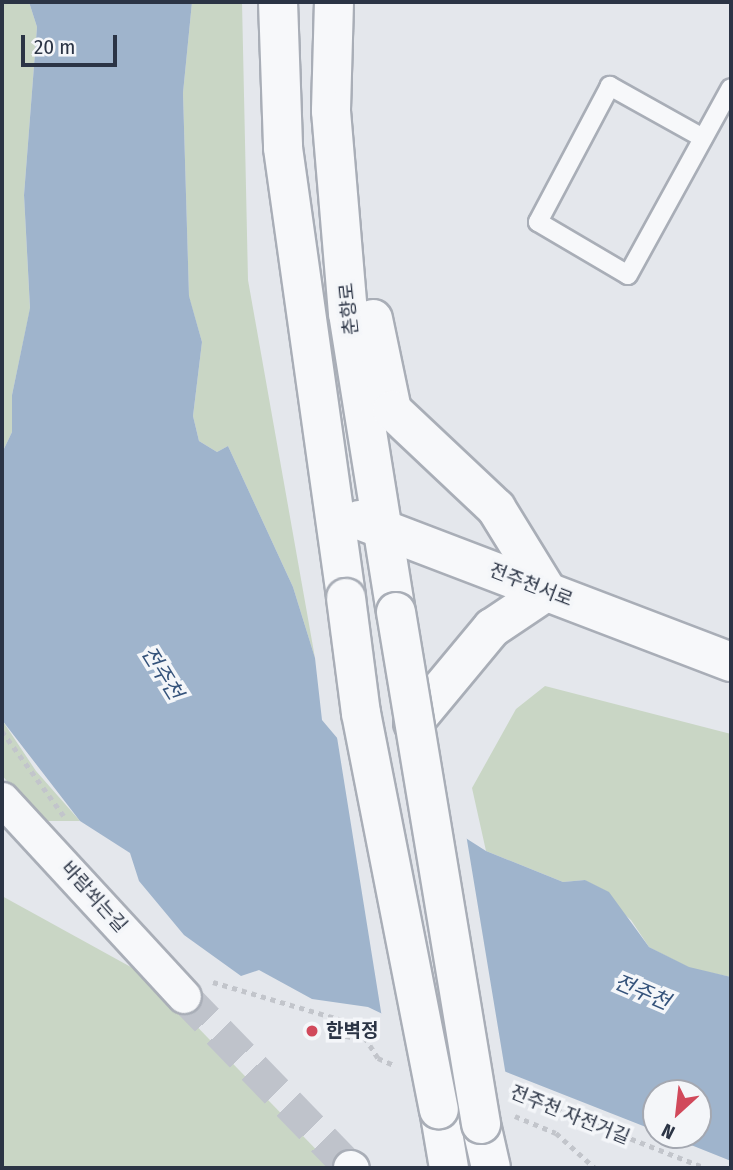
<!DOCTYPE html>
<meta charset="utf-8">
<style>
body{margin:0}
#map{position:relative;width:733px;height:1170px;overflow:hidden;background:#e4e7ec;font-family:"Fira Sans Condensed","Noto Sans KR",sans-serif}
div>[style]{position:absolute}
.green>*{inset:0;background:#c9d6c5}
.water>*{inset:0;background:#9fb4cc}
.pier>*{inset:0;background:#e4e7ec}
.minor-tunnel>*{height:33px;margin-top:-16.5px;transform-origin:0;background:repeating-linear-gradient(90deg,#bfc3cb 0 33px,transparent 0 50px)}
.path>*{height:4.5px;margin-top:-2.25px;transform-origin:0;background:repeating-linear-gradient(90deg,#c2c5cb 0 5px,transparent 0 10px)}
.roads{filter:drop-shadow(2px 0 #a9aeb7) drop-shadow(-2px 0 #a9aeb7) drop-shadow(0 2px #a9aeb7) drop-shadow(0 -2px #a9aeb7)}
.service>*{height:18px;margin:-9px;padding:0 9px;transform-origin:9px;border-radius:9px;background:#f7f8fa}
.minor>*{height:33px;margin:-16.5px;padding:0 16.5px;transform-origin:16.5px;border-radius:16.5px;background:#f7f8fa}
.tertiary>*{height:38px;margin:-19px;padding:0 19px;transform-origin:19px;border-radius:19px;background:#f7f8fa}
.bridges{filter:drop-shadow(2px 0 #a9aeb7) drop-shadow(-2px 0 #a9aeb7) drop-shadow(0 2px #a9aeb7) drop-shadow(0 -2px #a9aeb7)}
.tertiary-bridge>*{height:38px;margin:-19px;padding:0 19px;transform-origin:19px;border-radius:19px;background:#f7f8fa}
.dots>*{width:19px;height:19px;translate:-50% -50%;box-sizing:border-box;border:4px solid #f4f6f9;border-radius:50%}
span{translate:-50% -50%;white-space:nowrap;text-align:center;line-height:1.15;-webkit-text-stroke:7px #f4f6f9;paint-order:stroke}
.street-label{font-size:19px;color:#2b3445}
.poi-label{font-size:19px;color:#2b3445;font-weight:700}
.left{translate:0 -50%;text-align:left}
.water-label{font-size:21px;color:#34527a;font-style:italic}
.frame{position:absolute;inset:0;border:4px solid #2b3445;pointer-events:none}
.north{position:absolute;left:642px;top:1079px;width:70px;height:70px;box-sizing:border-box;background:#f4f6f9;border:2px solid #a4a8b1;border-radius:50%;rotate:207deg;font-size:19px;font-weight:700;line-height:28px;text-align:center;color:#2b3445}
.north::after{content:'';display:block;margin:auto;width:24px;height:32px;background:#d1495b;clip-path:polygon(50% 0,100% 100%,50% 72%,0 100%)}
.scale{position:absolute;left:21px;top:35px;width:96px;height:32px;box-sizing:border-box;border:4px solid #2b3445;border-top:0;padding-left:9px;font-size:21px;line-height:24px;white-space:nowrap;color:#2b3445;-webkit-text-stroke:5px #f4f6f9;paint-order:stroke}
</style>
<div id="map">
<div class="green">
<div style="clip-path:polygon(2px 2px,29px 2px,37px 27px,24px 195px,30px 309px,12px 395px,12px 432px,2px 453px)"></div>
<div style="clip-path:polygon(192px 2px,242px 2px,248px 280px,315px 658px,293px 587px,228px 446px,217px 452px,199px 441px,193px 416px,202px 342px,189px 297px,183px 93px)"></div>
<div style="clip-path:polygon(545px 686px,731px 734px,731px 977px,689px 968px,649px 947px,631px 920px,585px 880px,563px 882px,486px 851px,472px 788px,516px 709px)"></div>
<div style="clip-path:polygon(2px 720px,36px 771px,80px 821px,38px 821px,2px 775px)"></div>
<div style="clip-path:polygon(2px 896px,149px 977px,334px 1168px,2px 1168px)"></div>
</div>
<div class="water">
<div style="clip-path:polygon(29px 2px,192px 2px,183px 93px,189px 296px,202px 342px,193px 416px,199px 441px,217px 452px,228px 446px,293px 587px,315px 658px,322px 720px,370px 777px,486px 851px,563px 882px,585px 880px,609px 892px,649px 947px,689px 967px,731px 977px,731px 1161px,666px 1135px,698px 1135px,698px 1093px,656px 1093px,656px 1131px,491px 1066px,368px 1007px,312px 999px,259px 970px,241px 976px,184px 935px,139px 881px,130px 853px,80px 821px,2px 720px,2px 453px,12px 432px,12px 395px,30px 308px,24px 195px,37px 27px)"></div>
</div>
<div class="pier">
<div style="clip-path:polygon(336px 731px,373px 774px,466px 834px,506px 1076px,382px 1018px)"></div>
</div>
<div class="minor-tunnel">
<div style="left:184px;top:996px;width:238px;rotate:45.9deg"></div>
</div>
<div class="path">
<div style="left:2px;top:731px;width:105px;rotate:53.9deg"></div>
<div style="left:213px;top:982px;width:167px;rotate:16.4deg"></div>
<div style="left:354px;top:1020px;width:45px;rotate:57.7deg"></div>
<div style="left:378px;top:1058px;width:17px;rotate:24deg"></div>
<div style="left:336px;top:1034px;width:31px;rotate:11deg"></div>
<div style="left:510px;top:1091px;width:210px;rotate:21.5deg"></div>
<div style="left:515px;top:1116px;width:44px;rotate:22.5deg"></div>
<div style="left:556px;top:1133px;width:52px;rotate:41.9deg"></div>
</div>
<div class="roads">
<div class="service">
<div style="left:703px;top:138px;width:107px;rotate:-150.8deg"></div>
<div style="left:610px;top:86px;width:154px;rotate:117.9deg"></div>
<div style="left:538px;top:222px;width:104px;rotate:30.5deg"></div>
<div style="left:628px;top:275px;width:213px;rotate:-61.2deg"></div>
</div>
<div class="minor">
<div style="left:2px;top:799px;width:268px;rotate:47.3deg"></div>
<div style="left:350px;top:1167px;width:2px;rotate:27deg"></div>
</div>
<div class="tertiary">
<div style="left:278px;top:2px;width:146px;rotate:88deg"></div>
<div style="left:283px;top:148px;width:454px;rotate:82deg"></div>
<div style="left:334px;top:2px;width:109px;rotate:91.6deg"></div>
<div style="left:331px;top:111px;width:203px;rotate:85.2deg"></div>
<div style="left:348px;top:313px;width:303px;rotate:80.9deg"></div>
<div style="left:373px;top:319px;width:93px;rotate:78.2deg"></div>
<div style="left:392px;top:410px;width:143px;rotate:43.3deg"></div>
<div style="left:496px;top:508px;width:97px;rotate:58.4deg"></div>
<div style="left:359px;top:520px;width:398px;rotate:20.9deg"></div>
<div style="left:413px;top:723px;width:124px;rotate:-50.3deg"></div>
<div style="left:492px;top:628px;width:66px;rotate:-33.9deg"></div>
<div style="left:439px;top:1109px;width:60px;rotate:80.4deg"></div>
<div style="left:481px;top:1124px;width:45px;rotate:77.2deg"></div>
</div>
</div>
<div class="bridges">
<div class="tertiary-bridge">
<div style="left:346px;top:598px;width:116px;rotate:82.6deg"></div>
<div style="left:361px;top:713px;width:404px;rotate:78.9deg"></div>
<div style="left:396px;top:612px;width:519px;rotate:80.57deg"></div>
</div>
</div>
<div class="dots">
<div style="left:312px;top:1031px;background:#d1495b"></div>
</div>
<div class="street-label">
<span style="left:349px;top:309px;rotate:-96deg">춘향로</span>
<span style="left:531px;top:585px;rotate:21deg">전주천서로</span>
<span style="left:94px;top:897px;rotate:48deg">바람쐬는길</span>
<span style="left:570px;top:1115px;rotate:22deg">전주천 자전거길</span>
</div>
<div class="poi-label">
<span class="left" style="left:326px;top:1031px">한벽정</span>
</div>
<div class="water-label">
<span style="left:162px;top:673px;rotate:58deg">전주천</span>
<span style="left:642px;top:992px;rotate:23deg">전주천</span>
</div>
<div class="frame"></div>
<div class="north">N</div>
<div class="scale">20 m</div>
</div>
